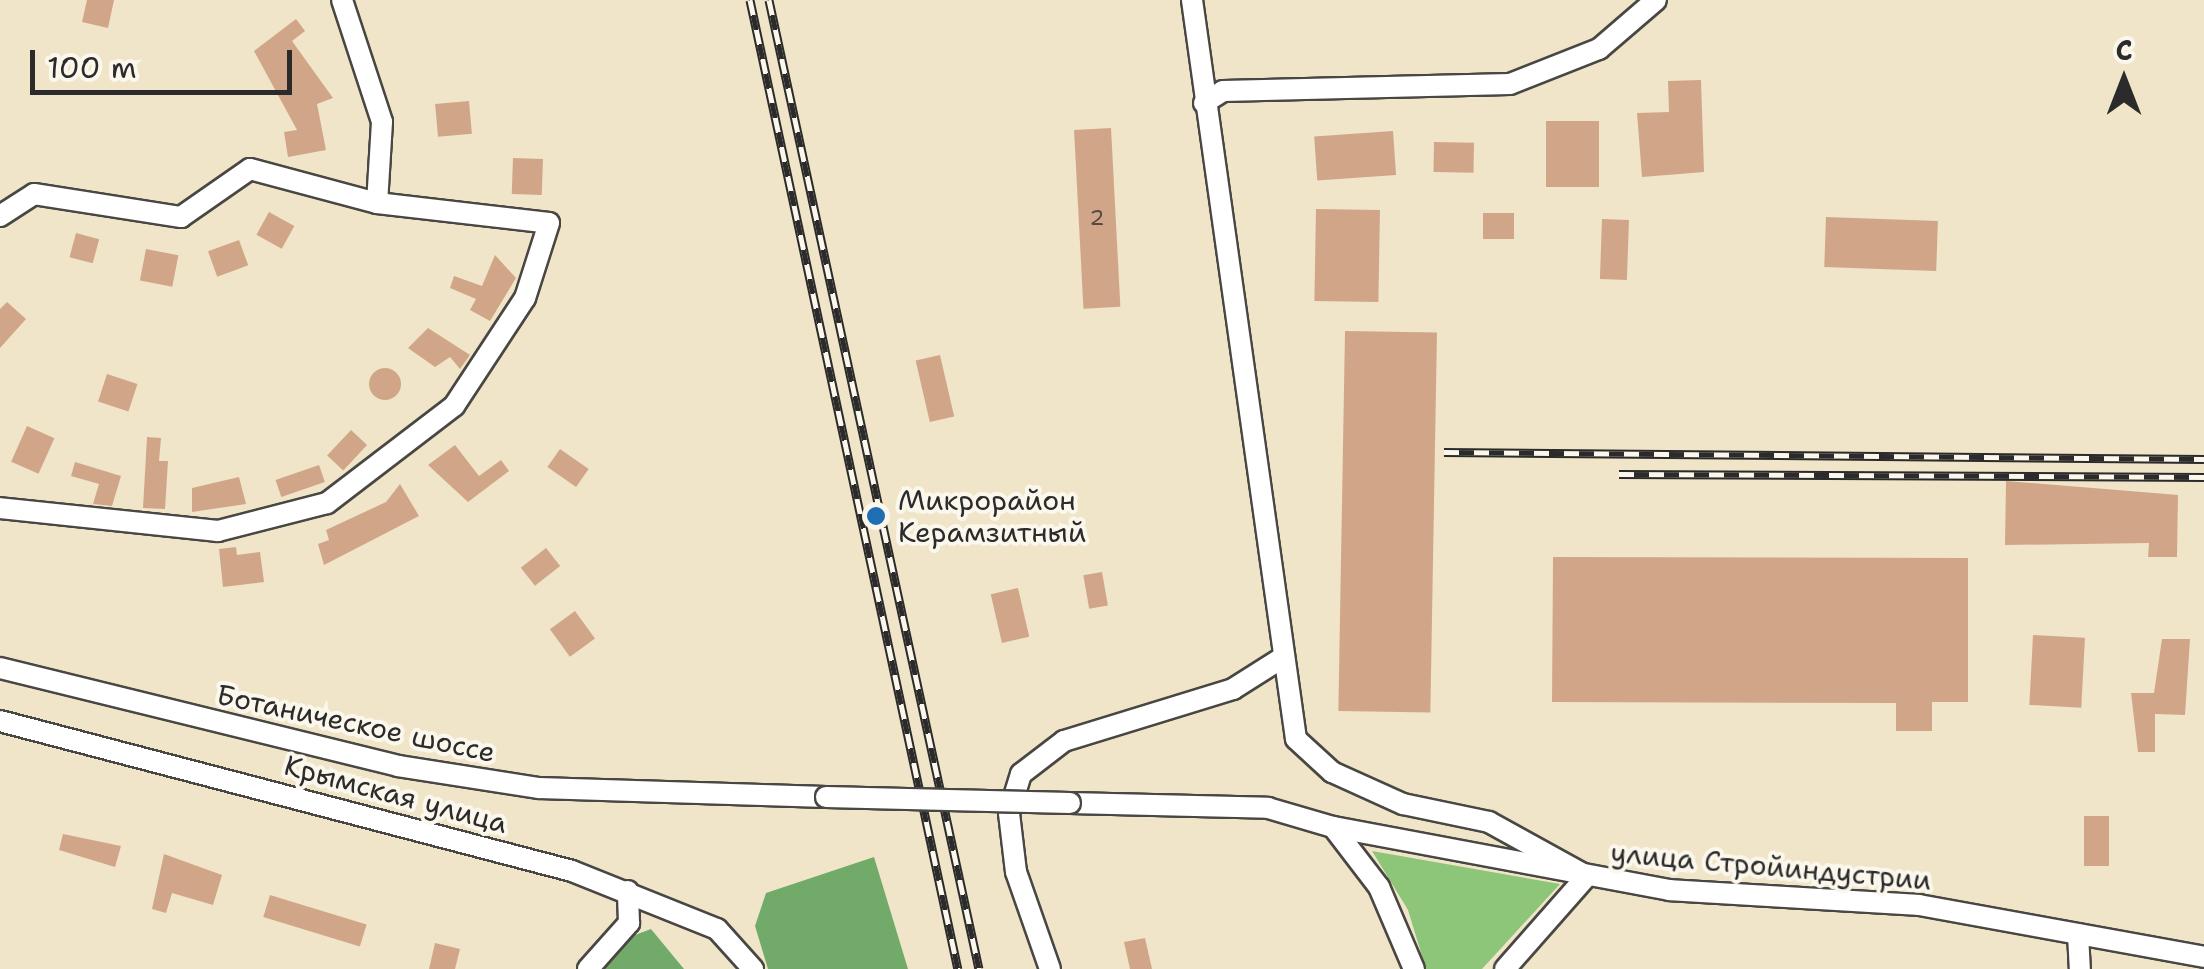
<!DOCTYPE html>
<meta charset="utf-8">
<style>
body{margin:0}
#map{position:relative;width:2204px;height:969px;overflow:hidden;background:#f0e5c8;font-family:"Shantell Sans",sans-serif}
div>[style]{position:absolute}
.green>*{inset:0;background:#8ec679}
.forest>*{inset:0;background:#72ab69}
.building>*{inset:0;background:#d1a688;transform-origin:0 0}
.round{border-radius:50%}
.roads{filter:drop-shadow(2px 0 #494743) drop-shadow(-2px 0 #494743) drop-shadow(0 2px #494743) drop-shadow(0 -2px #494743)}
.minor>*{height:20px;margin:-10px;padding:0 10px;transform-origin:10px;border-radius:10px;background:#fff}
.rail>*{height:9px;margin-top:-4.5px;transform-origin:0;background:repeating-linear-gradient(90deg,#fbf7ec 0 15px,#2b2b2b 0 30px);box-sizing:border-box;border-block:2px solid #2b2b2b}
.bridges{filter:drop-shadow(2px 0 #494743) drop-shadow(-2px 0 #494743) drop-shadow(0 2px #494743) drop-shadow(0 -2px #494743)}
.minor-bridge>*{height:20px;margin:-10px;padding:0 10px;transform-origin:10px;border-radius:10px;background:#fff}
.dots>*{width:28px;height:28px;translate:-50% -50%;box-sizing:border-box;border:5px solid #fbf7ec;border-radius:50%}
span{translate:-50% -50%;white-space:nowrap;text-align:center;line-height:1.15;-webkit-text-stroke:8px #fbf7ec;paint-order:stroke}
.number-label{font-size:22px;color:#544a42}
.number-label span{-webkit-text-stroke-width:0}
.poi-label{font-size:28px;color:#2b2b2b}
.left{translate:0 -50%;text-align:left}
.street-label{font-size:28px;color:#2b2b2b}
.north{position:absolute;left:2074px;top:30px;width:100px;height:100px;-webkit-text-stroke:8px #fbf7ec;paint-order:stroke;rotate:0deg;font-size:28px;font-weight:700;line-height:40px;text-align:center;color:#2b2b2b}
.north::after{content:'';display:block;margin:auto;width:35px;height:45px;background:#2b2b2b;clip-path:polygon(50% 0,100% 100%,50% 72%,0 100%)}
.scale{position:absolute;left:30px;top:50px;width:262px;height:45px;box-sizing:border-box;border:5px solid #2b2b2b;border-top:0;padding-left:12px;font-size:30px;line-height:35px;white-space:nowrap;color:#2b2b2b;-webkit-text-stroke:8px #fbf7ec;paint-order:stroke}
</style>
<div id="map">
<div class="green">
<div style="clip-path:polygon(1372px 851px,1560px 884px,1482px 969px,1426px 969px,1408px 910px)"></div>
</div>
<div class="forest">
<div style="clip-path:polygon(874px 857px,908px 969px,768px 969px,755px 926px,766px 893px)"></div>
<div style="clip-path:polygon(651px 929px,684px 969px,601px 969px,627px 938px)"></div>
</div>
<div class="building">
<div style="clip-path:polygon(87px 0,114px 0,108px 28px,82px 22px)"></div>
<div style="clip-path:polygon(296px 19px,305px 31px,292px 41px,333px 98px,317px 104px,326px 150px,288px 157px,284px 132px,297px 130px,254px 51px)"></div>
<div style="clip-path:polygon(1701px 80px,1704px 172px,1642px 177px,1637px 113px,1669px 112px,1668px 81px)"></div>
<div style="left:469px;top:101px;width:33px;height:34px;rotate:85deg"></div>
<div style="left:1546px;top:121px;width:53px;height:66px"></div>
<div style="left:1111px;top:128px;width:179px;height:37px;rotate:87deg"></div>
<div style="left:1393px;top:131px;width:44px;height:79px;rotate:86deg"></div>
<div style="left:1434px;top:142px;width:40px;height:30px;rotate:1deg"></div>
<div style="left:513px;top:158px;width:30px;height:36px;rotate:2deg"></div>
<div style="left:1316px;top:209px;width:64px;height:92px;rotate:1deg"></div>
<div style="left:269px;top:212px;width:29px;height:26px;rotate:29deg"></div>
<div style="left:1483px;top:213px;width:31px;height:26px"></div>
<div style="left:1826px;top:217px;width:112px;height:50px;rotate:2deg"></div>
<div style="left:1602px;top:219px;width:27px;height:60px;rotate:2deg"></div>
<div style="left:76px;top:233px;width:24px;height:25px;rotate:15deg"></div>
<div style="left:239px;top:240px;width:27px;height:33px;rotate:70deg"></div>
<div style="left:146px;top:249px;width:33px;height:32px;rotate:11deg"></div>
<div style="clip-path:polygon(495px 255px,516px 278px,490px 321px,470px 310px,476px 299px,450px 288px,454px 276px,482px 286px)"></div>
<div style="clip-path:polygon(7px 302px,26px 319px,0 348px,0 309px)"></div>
<div style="clip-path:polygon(428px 328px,470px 355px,460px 369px,450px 357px,435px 367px,408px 348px)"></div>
<div style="left:1345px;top:331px;width:92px;height:380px;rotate:1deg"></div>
<div style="left:940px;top:355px;width:63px;height:25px;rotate:77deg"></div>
<div class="round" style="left:369px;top:368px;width:32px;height:32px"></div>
<div style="left:107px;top:374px;width:32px;height:29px;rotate:18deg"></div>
<div style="left:27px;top:426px;width:30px;height:39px;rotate:24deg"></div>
<div style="left:351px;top:430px;width:22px;height:35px;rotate:43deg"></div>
<div style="clip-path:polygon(147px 437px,161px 438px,159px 461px,168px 461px,165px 509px,143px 508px)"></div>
<div style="clip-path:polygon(455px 445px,479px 476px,501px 460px,509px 471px,468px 502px,428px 465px)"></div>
<div style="left:560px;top:449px;width:35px;height:22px;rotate:35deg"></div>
<div style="clip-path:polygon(75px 462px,121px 476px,112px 506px,93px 504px,99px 484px,71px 476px)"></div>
<div style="left:319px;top:465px;width:18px;height:46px;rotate:71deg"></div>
<div style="clip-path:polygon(239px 477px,246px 504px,192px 512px,192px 488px)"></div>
<div style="clip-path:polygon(2006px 481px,2178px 495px,2177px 557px,2148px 557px,2149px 543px,2005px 545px)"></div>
<div style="clip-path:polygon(400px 484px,419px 516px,324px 565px,318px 544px,329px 540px,326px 530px,386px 502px)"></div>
<div style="clip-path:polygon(236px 547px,237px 555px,260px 552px,264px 582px,223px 587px,219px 549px)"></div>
<div style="left:546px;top:548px;width:23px;height:32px;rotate:52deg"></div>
<div style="clip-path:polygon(1553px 557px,1968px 558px,1968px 702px,1932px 702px,1932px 731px,1896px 731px,1896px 703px,1552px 702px)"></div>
<div style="left:1102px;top:572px;width:34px;height:19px;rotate:80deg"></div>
<div style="left:1018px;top:588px;width:50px;height:28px;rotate:77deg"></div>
<div style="left:575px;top:611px;width:34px;height:31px;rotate:54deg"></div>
<div style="left:2033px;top:635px;width:52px;height:70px;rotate:3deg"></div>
<div style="clip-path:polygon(2162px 639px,2190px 639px,2185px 715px,2155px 714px,2155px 752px,2138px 752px,2131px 693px,2154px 693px)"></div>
<div style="left:2084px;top:816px;width:25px;height:50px"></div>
<div style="clip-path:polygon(63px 834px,121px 846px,115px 867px,59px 850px)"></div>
<div style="clip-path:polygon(164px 854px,222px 875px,213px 905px,172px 893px,166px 913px,152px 909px)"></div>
<div style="left:270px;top:895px;width:101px;height:23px;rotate:17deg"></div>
<div style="clip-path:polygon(1145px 938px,1152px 969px,1130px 969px,1124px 942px)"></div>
<div style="clip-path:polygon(435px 943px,460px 949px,455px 969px,429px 969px)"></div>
</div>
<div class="roads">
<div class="minor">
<div style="left:342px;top:0;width:128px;rotate:71.8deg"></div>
<div style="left:382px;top:122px;width:81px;rotate:93.5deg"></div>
<div style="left:1192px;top:0;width:746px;rotate:81.99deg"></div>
<div style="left:1296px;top:739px;width:49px;rotate:42.5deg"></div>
<div style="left:1332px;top:772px;width:78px;rotate:24.3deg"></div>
<div style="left:1403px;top:804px;width:88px;rotate:11.8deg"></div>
<div style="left:1489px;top:822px;width:112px;rotate:28.9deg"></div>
<div style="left:1204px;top:103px;width:22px;rotate:-32deg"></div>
<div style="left:1223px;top:91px;width:287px;rotate:-1.4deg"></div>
<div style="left:1510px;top:84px;width:96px;rotate:-21.5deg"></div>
<div style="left:1599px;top:49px;width:75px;rotate:-40.7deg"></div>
<div style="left:0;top:216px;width:40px;rotate:-32.9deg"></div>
<div style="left:34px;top:194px;width:149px;rotate:8.9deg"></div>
<div style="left:181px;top:217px;width:84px;rotate:-34.8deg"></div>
<div style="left:250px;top:169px;width:131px;rotate:15deg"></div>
<div style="left:377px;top:203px;width:173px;rotate:6.6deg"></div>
<div style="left:549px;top:223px;width:79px;rotate:107.7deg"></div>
<div style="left:525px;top:298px;width:129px;rotate:123.3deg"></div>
<div style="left:454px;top:406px;width:160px;rotate:142.6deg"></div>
<div style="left:327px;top:503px;width:113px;rotate:165.6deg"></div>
<div style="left:218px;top:531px;width:219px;rotate:-174deg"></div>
<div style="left:0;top:668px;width:410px;rotate:13.8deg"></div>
<div style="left:398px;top:766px;width:143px;rotate:8.9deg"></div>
<div style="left:539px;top:788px;width:287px;rotate:1.8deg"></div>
<div style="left:0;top:721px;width:591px;rotate:14.69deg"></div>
<div style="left:572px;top:871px;width:156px;rotate:21.8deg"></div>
<div style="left:717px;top:929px;width:54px;rotate:48deg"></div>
<div style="left:1070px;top:803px;width:198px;rotate:1.4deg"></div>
<div style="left:1268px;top:808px;width:68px;rotate:16.3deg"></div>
<div style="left:1333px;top:827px;width:76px;rotate:52.5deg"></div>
<div style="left:1379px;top:887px;width:89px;rotate:66.9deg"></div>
<div style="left:1333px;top:827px;width:342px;rotate:10.6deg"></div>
<div style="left:1669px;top:890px;width:250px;rotate:3.4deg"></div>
<div style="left:1919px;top:905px;width:290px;rotate:10.3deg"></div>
<div style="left:2078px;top:934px;width:35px;rotate:87deg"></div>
<div style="left:588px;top:969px;width:62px;rotate:-48.3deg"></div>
<div style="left:629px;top:923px;width:32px;rotate:-92deg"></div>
<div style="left:1050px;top:969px;width:103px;rotate:-109.3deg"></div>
<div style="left:1016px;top:872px;width:59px;rotate:-96.8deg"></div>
<div style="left:1009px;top:813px;width:41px;rotate:-72.9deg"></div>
<div style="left:1021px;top:774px;width:54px;rotate:-37.5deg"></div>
<div style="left:1064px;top:741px;width:177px;rotate:-17.1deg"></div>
<div style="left:1233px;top:689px;width:58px;rotate:-32.3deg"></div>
<div style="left:1505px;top:969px;width:124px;rotate:-48.6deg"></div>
</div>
</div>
<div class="rail">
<div style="left:750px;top:0;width:991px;rotate:77.89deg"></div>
<div style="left:769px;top:0;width:991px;rotate:77.77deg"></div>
<div style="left:1444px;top:452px;width:760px;rotate:0.53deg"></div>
<div style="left:1619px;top:474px;width:585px;rotate:0.29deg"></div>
</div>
<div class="bridges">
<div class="minor-bridge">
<div style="left:826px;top:797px;width:244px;rotate:1.4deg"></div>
</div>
</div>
<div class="dots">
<div style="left:876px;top:516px;background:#1f6fb2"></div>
</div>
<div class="number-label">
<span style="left:1097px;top:218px">2</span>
</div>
<div class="poi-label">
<span class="left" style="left:898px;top:516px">Микрорайон<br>Керамзитный</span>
</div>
<div class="street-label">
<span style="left:356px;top:723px;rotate:12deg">Ботаническое шоссе</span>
<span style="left:396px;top:794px;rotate:15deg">Крымская улица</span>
<span style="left:1771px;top:866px;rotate:5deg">улица Стройиндустрии</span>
</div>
<div class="north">С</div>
<div class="scale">100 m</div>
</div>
